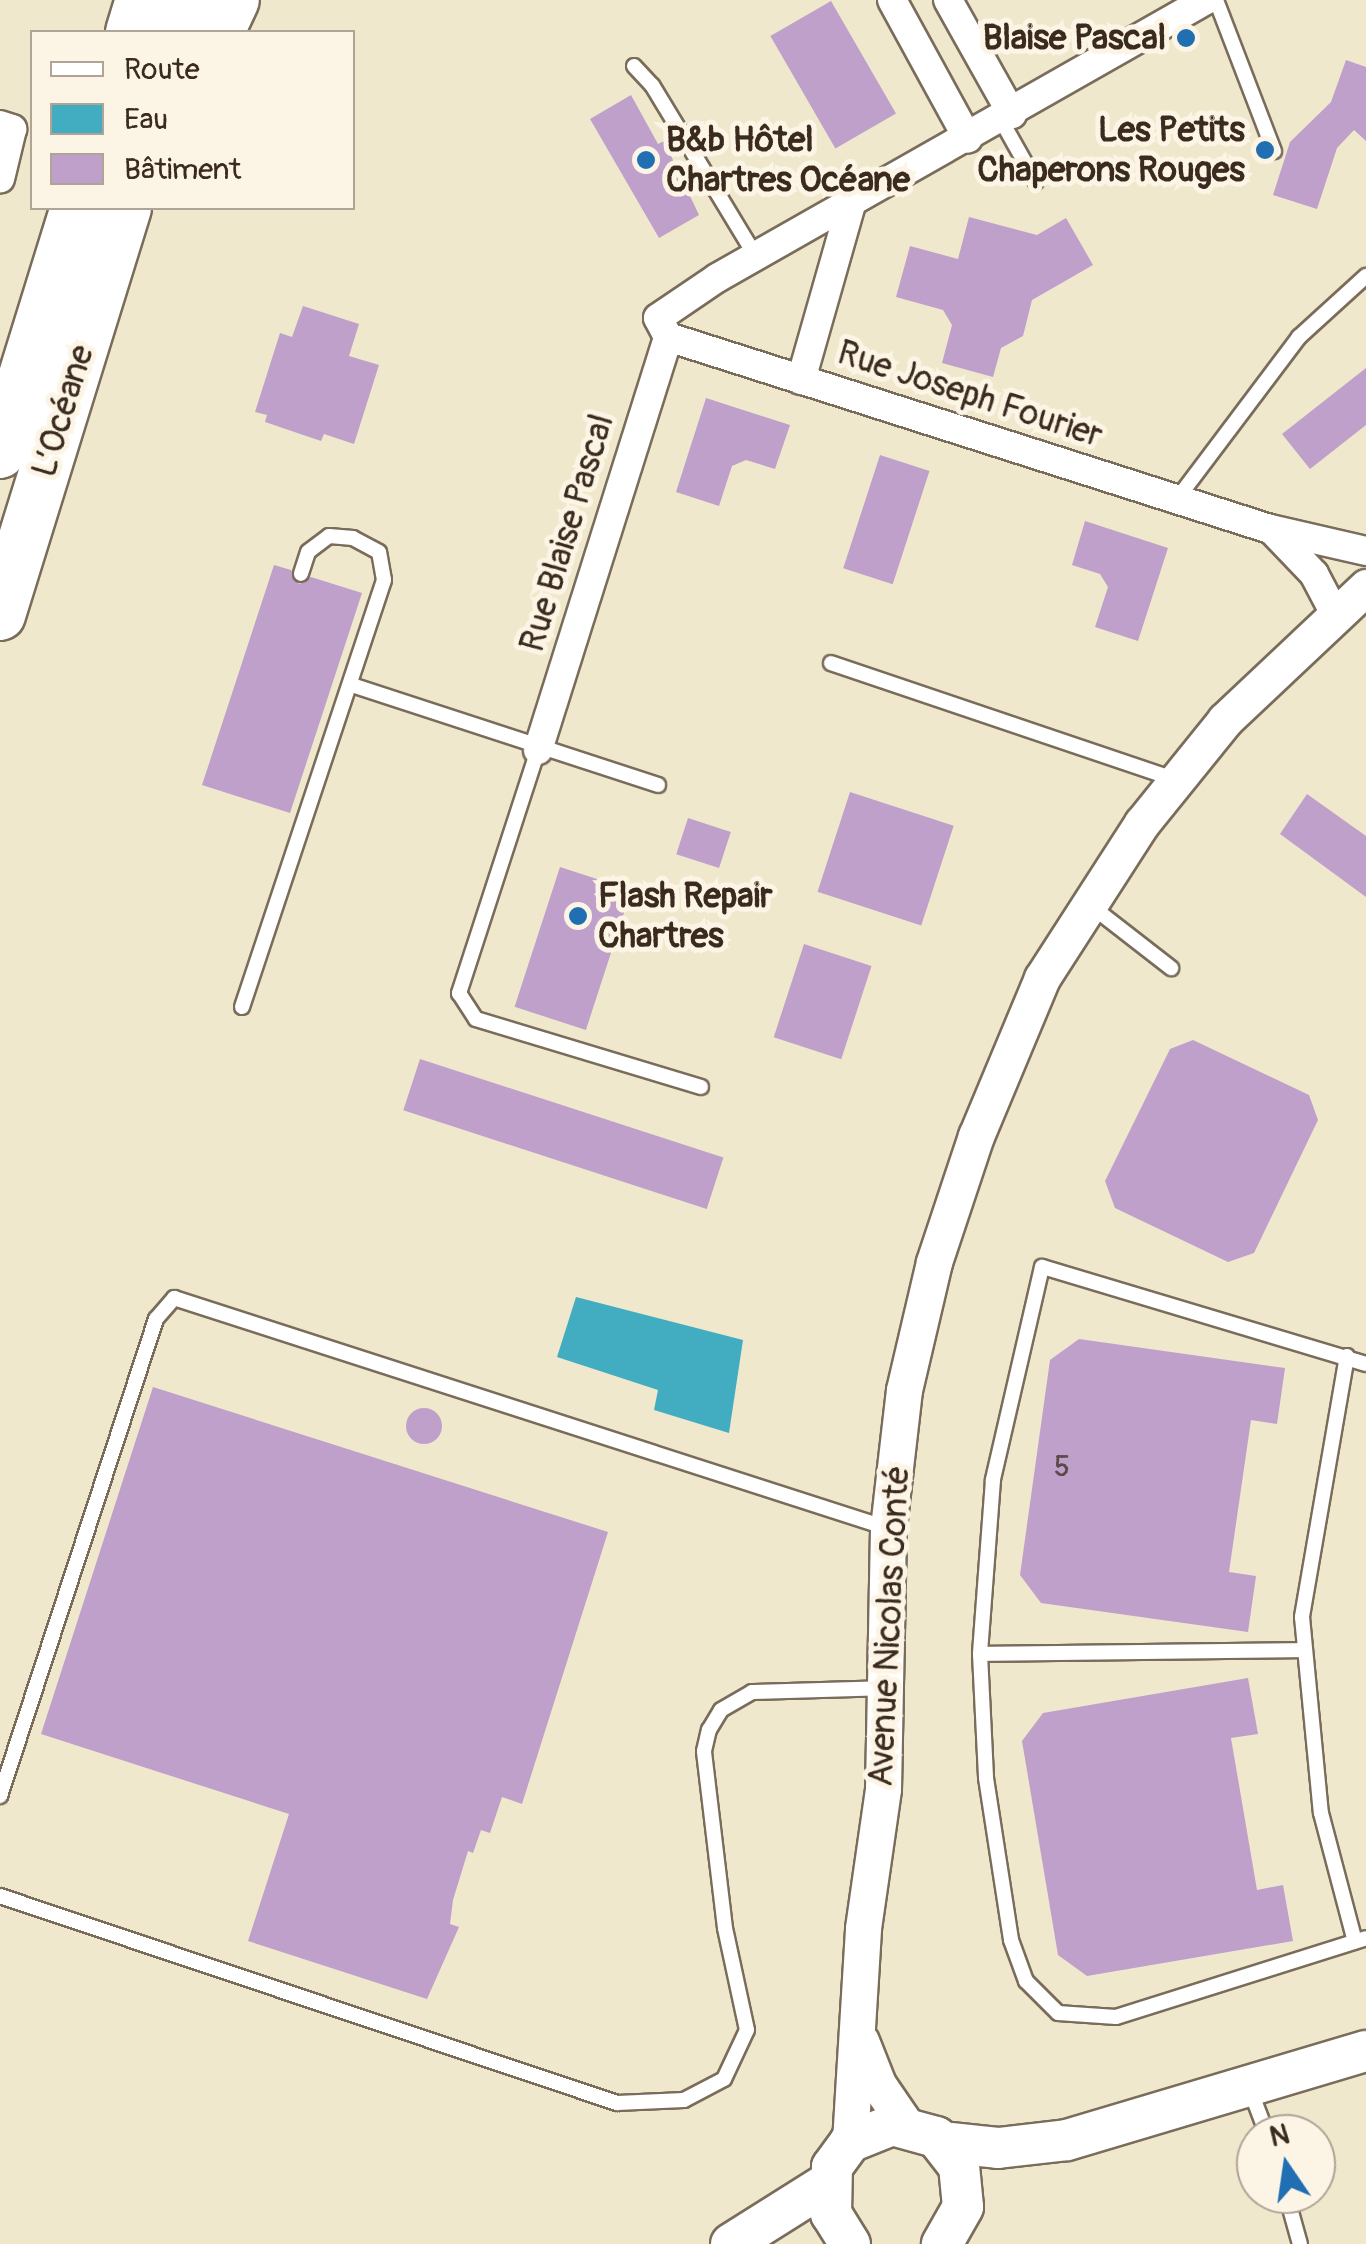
<!DOCTYPE html>
<meta charset="utf-8">
<style>
body{margin:0}
#map{position:relative;width:1366px;height:2244px;overflow:hidden;background:#efe8cc;font-family:Pangolin,sans-serif}
div>[style]{position:absolute}
.water>*{inset:0;background:#42adc1}
.building>*{inset:0;background:#bea0ca;transform-origin:0 0}
.round{border-radius:50%}
.roads{filter:drop-shadow(2px 0 #7a6c5b) drop-shadow(-2px 0 #7a6c5b) drop-shadow(0 2px #7a6c5b) drop-shadow(0 -2px #7a6c5b)}
.service>*{height:14px;margin:-7px;padding:0 7px;transform-origin:7px;border-radius:7px;background:#fff}
.minor>*{height:28px;margin:-14px;padding:0 14px;transform-origin:14px;border-radius:14px;background:#fff}
.tertiary>*{height:35px;margin:-17.5px;padding:0 17.5px;transform-origin:17.5px;border-radius:17.5px;background:#fff}
.secondary>*{height:40px;margin:-20px;padding:0 20px;transform-origin:20px;border-radius:20px;background:#fff}
.motorway>*{height:50px;margin:-25px;padding:0 25px;transform-origin:25px;border-radius:25px;background:#fff}
.dots>*{width:28px;height:28px;translate:-50% -50%;box-sizing:border-box;border:5px solid #fcf5e5;border-radius:50%}
span{translate:-50% -50%;white-space:nowrap;text-align:center;line-height:1.15;-webkit-text-stroke:10px #fcf5e5;paint-order:stroke}
.number-label{font-size:30px;color:#5c4849}
.number-label span{-webkit-text-stroke-width:0}
.poi-label{font-size:35px;color:#3b2a1e;font-weight:700}
.right{translate:-100% -50%;text-align:right}
.left{translate:0 -50%;text-align:left}
.street-label{font-size:35px;color:#3b2a1e}
.legend{position:absolute;left:30px;top:30px;width:325px;height:180px;box-sizing:border-box;background:#fcf5e5;border:2px solid #afa495;margin:0;padding:12px 18px;list-style:none;font-size:30px;color:#3b2a1e}
.legend li{display:flex;align-items:center;gap:20px;height:50px}
.legend b{width:50px;border:2px solid #afa495}
.north{position:absolute;left:1236px;top:2114px;width:100px;height:100px;box-sizing:border-box;background:#fcf5e5;border:2px solid #afa495;border-radius:50%;rotate:347deg;font-size:28px;font-weight:700;line-height:40px;text-align:center;color:#3b2a1e}
.north::after{content:'';display:block;margin:auto;width:35px;height:45px;background:#1f6fb2;clip-path:polygon(50% 0,100% 100%,50% 72%,0 100%)}
</style>
<div id="map">
<div class="water">
<div style="clip-path:polygon(576px 1297px,743px 1340px,729px 1433px,654px 1410px,658px 1390px,557px 1357px)"></div>
</div>
<div class="building">
<div style="left:831px;top:1px;width:130px;height:70px;rotate:60deg"></div>
<div style="clip-path:polygon(1346px 60px,1366px 67px,1366px 141px,1354px 130px,1337px 148px,1317px 209px,1273px 195px,1290px 142px,1331px 102px)"></div>
<div style="clip-path:polygon(631px 95px,658px 144px,664px 141px,699px 215px,659px 238px,590px 119px)"></div>
<div style="clip-path:polygon(969px 217px,1037px 235px,1066px 218px,1093px 265px,1032px 300px,1023px 336px,1001px 348px,993px 377px,942px 363px,952px 325px,943px 310px,896px 297px,910px 246px,958px 259px)"></div>
<div style="clip-path:polygon(303px 306px,359px 324px,349px 356px,379px 365px,354px 444px,324px 434px,321px 441px,265px 422px,267px 415px,255px 412px,280px 333px,292px 337px)"></div>
<div style="clip-path:polygon(1366px 368px,1366px 425px,1310px 469px,1282px 434px)"></div>
<div style="clip-path:polygon(706px 398px,790px 425px,775px 469px,746px 460px,732px 466px,719px 506px,676px 492px)"></div>
<div style="left:880px;top:455px;width:52px;height:119px;rotate:18deg"></div>
<div style="clip-path:polygon(1085px 521px,1168px 548px,1138px 641px,1095px 627px,1108px 587px,1100px 574px,1072px 565px)"></div>
<div style="clip-path:polygon(274px 565px,291px 570px,299px 584px,311px 577px,362px 593px,290px 813px,202px 785px)"></div>
<div style="left:850px;top:792px;width:109px;height:105px;rotate:18deg"></div>
<div style="clip-path:polygon(1307px 794px,1366px 836px,1366px 897px,1280px 834px)"></div>
<div style="left:688px;top:818px;width:45px;height:38px;rotate:18deg"></div>
<div style="left:560px;top:867px;width:75px;height:147px;rotate:18deg"></div>
<div style="left:804px;top:944px;width:71px;height:98px;rotate:18deg"></div>
<div style="clip-path:polygon(1193px 1040px,1309px 1095px,1318px 1120px,1254px 1253px,1228px 1262px,1115px 1208px,1105px 1181px,1170px 1049px)"></div>
<div style="left:420px;top:1059px;width:319px;height:54px;rotate:18deg"></div>
<div style="clip-path:polygon(1079px 1339px,1285px 1368px,1277px 1424px,1251px 1420px,1229px 1572px,1256px 1576px,1248px 1632px,1041px 1603px,1020px 1575px,1050px 1360px)"></div>
<div style="clip-path:polygon(153px 1387px,608px 1532px,522px 1804px,502px 1797px,490px 1833px,481px 1830px,473px 1853px,468px 1851px,453px 1900px,450px 1924px,459px 1927px,427px 1999px,248px 1941px,289px 1814px,41px 1734px)"></div>
<div class="round" style="left:406px;top:1408px;width:36px;height:36px"></div>
<div style="clip-path:polygon(1248px 1678px,1258px 1734px,1231px 1738px,1257px 1890px,1283px 1885px,1293px 1941px,1087px 1976px,1058px 1955px,1022px 1741px,1043px 1713px)"></div>
</div>
<div class="roads">
<div class="service">
<div style="left:1216px;top:0;width:162px;rotate:69deg"></div>
<div style="left:634px;top:66px;width:26px;rotate:47deg"></div>
<div style="left:652px;top:85px;width:201px;rotate:58.8deg"></div>
<div style="left:1001px;top:120px;width:71px;rotate:60.6deg"></div>
<div style="left:1177px;top:499px;width:203px;rotate:-53deg"></div>
<div style="left:1299px;top:337px;width:91px;rotate:-42.3deg"></div>
<div style="left:831px;top:663px;width:364px;rotate:18.7deg"></div>
<div style="left:352px;top:685px;width:322px;rotate:18.1deg"></div>
<div style="left:538px;top:750px;width:256px;rotate:108deg"></div>
<div style="left:459px;top:993px;width:31px;rotate:57deg"></div>
<div style="left:476px;top:1019px;width:235px;rotate:16.8deg"></div>
<div style="left:1090px;top:905px;width:103px;rotate:37.9deg"></div>
<div style="left:242px;top:1007px;width:450px;rotate:-71.6deg"></div>
<div style="left:384px;top:580px;width:28px;rotate:-100deg"></div>
<div style="left:379px;top:552px;width:30px;rotate:-152deg"></div>
<div style="left:353px;top:538px;width:24px;rotate:-175deg"></div>
<div style="left:329px;top:536px;width:26px;rotate:143deg"></div>
<div style="left:308px;top:552px;width:23px;rotate:108deg"></div>
<div style="left:1347px;top:1356px;width:265px;rotate:99.8deg"></div>
<div style="left:1302px;top:1617px;width:197px;rotate:84.5deg"></div>
<div style="left:1321px;top:1813px;width:133px;rotate:75.2deg"></div>
<div style="left:1366px;top:1364px;width:338px;rotate:-163.3deg"></div>
<div style="left:1042px;top:1267px;width:219px;rotate:103deg"></div>
<div style="left:993px;top:1480px;width:174px;rotate:94.3deg"></div>
<div style="left:980px;top:1654px;width:124px;rotate:87.2deg"></div>
<div style="left:986px;top:1778px;width:164px;rotate:81.2deg"></div>
<div style="left:1011px;top:1940px;width:44px;rotate:69.9deg"></div>
<div style="left:1026px;top:1981px;width:45px;rotate:45deg"></div>
<div style="left:1058px;top:2013px;width:58px;rotate:3.9deg"></div>
<div style="left:1116px;top:2017px;width:262px;rotate:-17.5deg"></div>
<div style="left:980px;top:1654px;width:324px;rotate:-0.7deg"></div>
<div style="left:0;top:1796px;width:502px;rotate:-71.89deg"></div>
<div style="left:156px;top:1319px;width:28px;rotate:-49deg"></div>
<div style="left:174px;top:1298px;width:749px;rotate:17.88deg"></div>
<div style="left:0;top:1896px;width:651px;rotate:18.55deg"></div>
<div style="left:617px;top:2103px;width:67px;rotate:-2.6deg"></div>
<div style="left:684px;top:2100px;width:45px;rotate:-27.7deg"></div>
<div style="left:724px;top:2079px;width:54px;rotate:-64.9deg"></div>
<div style="left:747px;top:2030px;width:104px;rotate:-102.2deg"></div>
<div style="left:725px;top:1928px;width:178px;rotate:-96.8deg"></div>
<div style="left:704px;top:1751px;width:22px;rotate:-77deg"></div>
<div style="left:709px;top:1730px;width:23px;rotate:-59deg"></div>
<div style="left:721px;top:1710px;width:36px;rotate:-30deg"></div>
<div style="left:752px;top:1692px;width:131px;rotate:-1.7deg"></div>
<div style="left:1249px;top:2087px;width:50px;rotate:69deg"></div>
<div style="left:1286px;top:2194px;width:52px;rotate:74.4deg"></div>
</div>
<div class="minor">
<div style="left:892px;top:0;width:158px;rotate:61.3deg"></div>
<div style="left:948px;top:0;width:131px;rotate:60.7deg"></div>
<div style="left:1206px;top:0;width:562px;rotate:150.38deg"></div>
<div style="left:717px;top:278px;width:71px;rotate:145.9deg"></div>
<div style="left:658px;top:318px;width:21px;rotate:62deg"></div>
<div style="left:668px;top:337px;width:632px;rotate:17.69deg"></div>
<div style="left:1270px;top:529px;width:98px;rotate:12.9deg"></div>
<div style="left:0;top:125px;width:13px;rotate:18deg"></div>
<div style="left:12px;top:129px;width:51px;rotate:103.5deg"></div>
<div style="left:801px;top:380px;width:183px;rotate:-74.1deg"></div>
<div style="left:1272px;top:530px;width:61px;rotate:46.3deg"></div>
<div style="left:1314px;top:574px;width:45px;rotate:62.3deg"></div>
<div style="left:538px;top:750px;width:433px;rotate:-72.5deg"></div>
</div>
<div class="tertiary">
<div style="left:861px;top:2041px;width:46px;rotate:68.4deg"></div>
<div style="left:878px;top:2084px;width:50px;rotate:55.7deg"></div>
<div style="left:850px;top:2142px;width:214px;rotate:-86.5deg"></div>
<div style="left:863px;top:1928px;width:140px;rotate:-81.8deg"></div>
<div style="left:883px;top:1789px;width:261px;rotate:-88.9deg"></div>
<div style="left:888px;top:1528px;width:139px;rotate:-83.4deg"></div>
<div style="left:904px;top:1390px;width:131px;rotate:-76.8deg"></div>
<div style="left:934px;top:1262px;width:133px;rotate:-71.6deg"></div>
<div style="left:976px;top:1136px;width:171px;rotate:-67.3deg"></div>
<div style="left:1042px;top:978px;width:184px;rotate:-57.2deg"></div>
<div style="left:1142px;top:823px;width:132px;rotate:-51.1deg"></div>
<div style="left:1225px;top:720px;width:194px;rotate:-43.3deg"></div>
</div>
<div class="secondary">
<div style="left:941px;top:2142px;width:57px;rotate:6deg"></div>
<div style="left:998px;top:2148px;width:69px;rotate:-6.6deg"></div>
<div style="left:1067px;top:2140px;width:312px;rotate:-16.6deg"></div>
<div style="left:731px;top:2244px;width:115px;rotate:-32.2deg"></div>
<div style="left:850px;top:2244px;width:36px;rotate:-122deg"></div>
<div style="left:831px;top:2214px;width:47px;rotate:-88.8deg"></div>
<div style="left:832px;top:2167px;width:31px;rotate:-54deg"></div>
<div style="left:850px;top:2142px;width:45px;rotate:-22deg"></div>
<div style="left:892px;top:2125px;width:46px;rotate:15.3deg"></div>
<div style="left:936px;top:2137px;width:37px;rotate:52deg"></div>
<div style="left:959px;top:2166px;width:41px;rotate:84.4deg"></div>
<div style="left:963px;top:2207px;width:43px;rotate:119.6deg"></div>
</div>
<div class="motorway">
<div style="left:131px;top:32px;width:34px;rotate:-73deg"></div>
<div style="left:180px;top:32px;width:34px;rotate:-73deg"></div>
<div style="left:219px;top:32px;width:35px;rotate:-65deg"></div>
<div style="left:0;top:453px;width:257px;rotate:-72.8deg"></div>
<div style="left:0;top:615px;width:426px;rotate:-72.8deg"></div>
</div>
</div>
<div class="dots">
<div style="left:1186px;top:38px;background:#1f6fb2"></div>
<div style="left:1265px;top:150px;background:#1f6fb2"></div>
<div style="left:646px;top:160px;background:#1f6fb2"></div>
<div style="left:578px;top:916px;background:#1f6fb2"></div>
</div>
<div class="number-label">
<span style="left:1062px;top:1467px">5</span>
</div>
<div class="poi-label">
<span class="right" style="left:1166px;top:38px">Blaise Pascal</span>
<span class="right" style="left:1245px;top:150px">Les Petits<br>Chaperons Rouges</span>
<span class="left" style="left:666px;top:160px">B&amp;b Hôtel<br>Chartres Océane</span>
<span class="left" style="left:598px;top:916px">Flash Repair<br>Chartres</span>
</div>
<div class="street-label">
<span style="left:970px;top:394px;rotate:18deg">Rue Joseph Fourier</span>
<span style="left:63px;top:411px;rotate:-73deg">L’Océane</span>
<span style="left:567px;top:533px;rotate:-73deg">Rue Blaise Pascal</span>
<span style="left:889px;top:1626px;rotate:-87deg">Avenue Nicolas Conté</span>
</div>
<ul class="legend">
<li><b style="height:12px;background:#fff"></b>Route</li>
<li><b style="height:28px;background:#42adc1"></b>Eau</li>
<li><b style="height:28px;background:#bea0ca"></b>Bâtiment</li>
</ul>
<div class="north">N</div>
</div>
